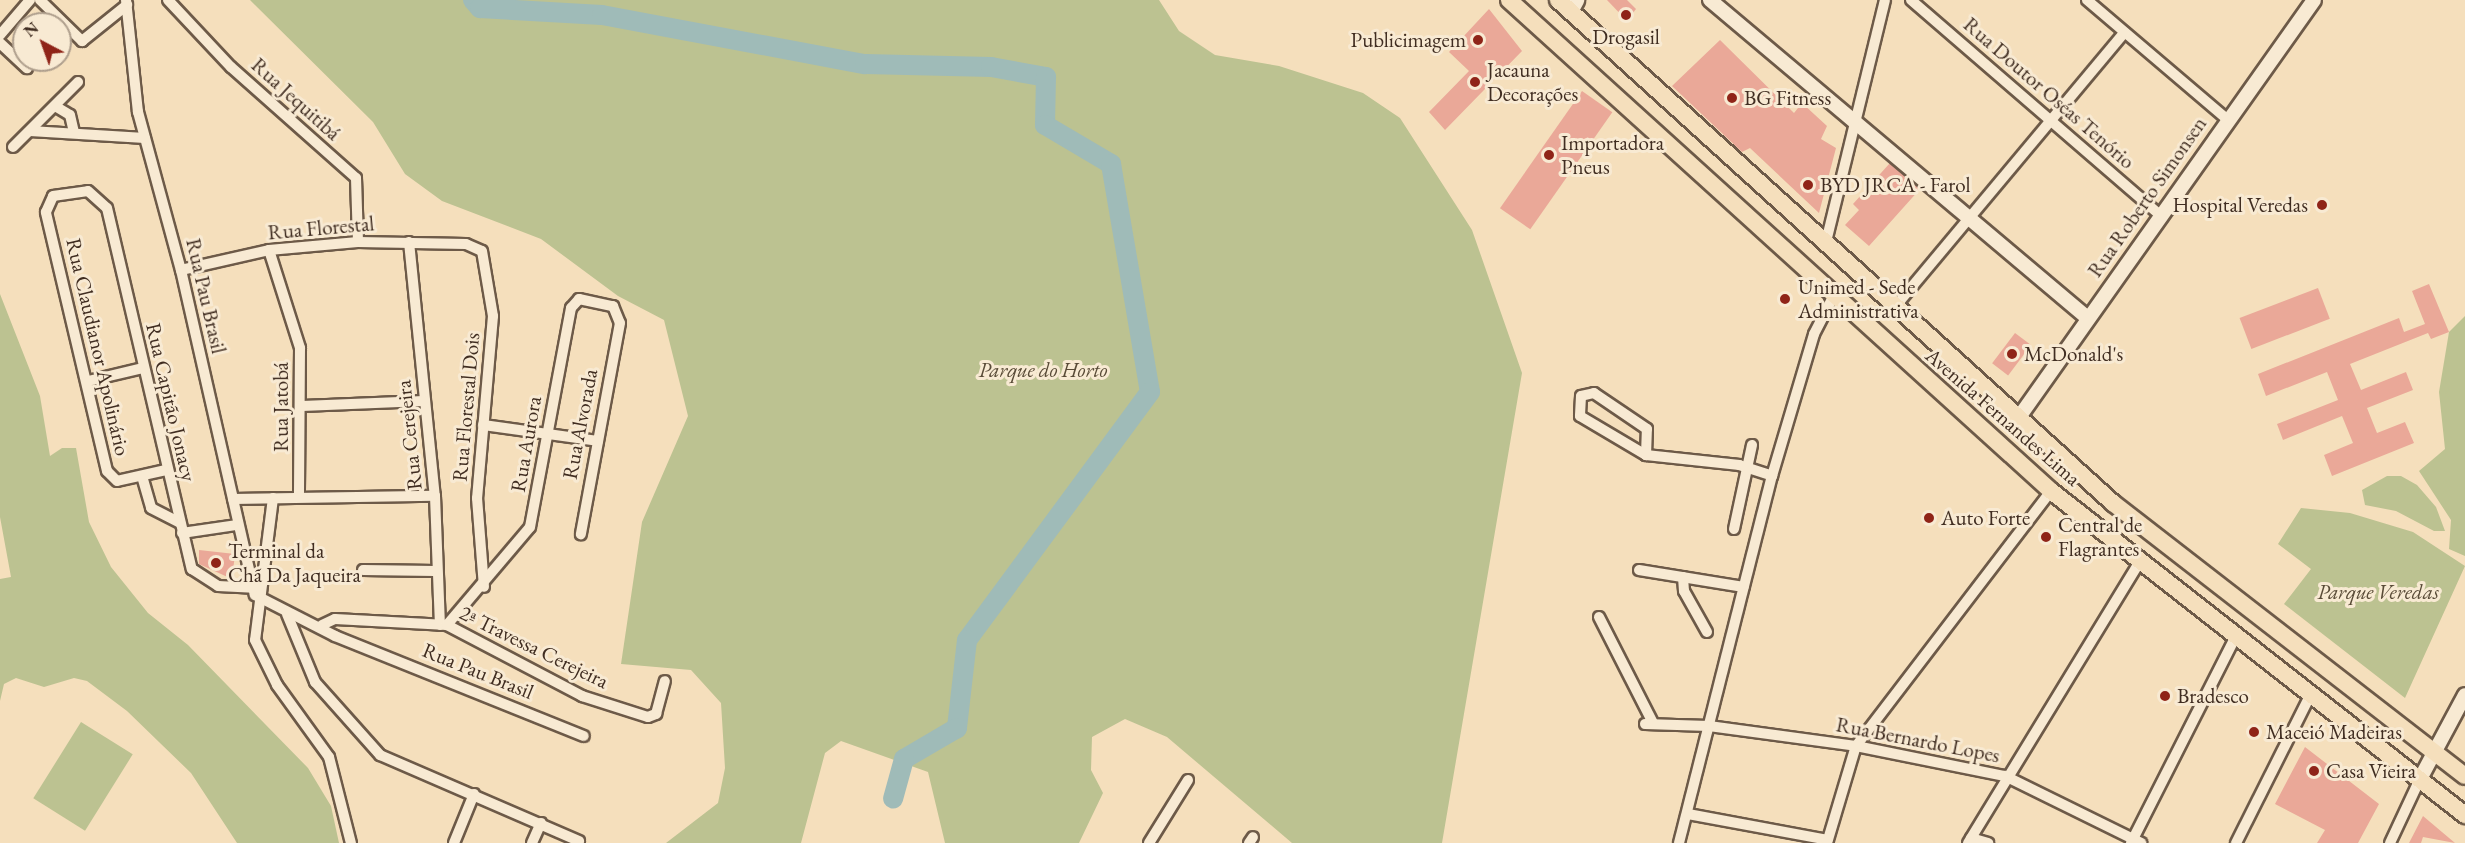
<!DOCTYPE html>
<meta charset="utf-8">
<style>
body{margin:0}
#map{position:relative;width:2465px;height:843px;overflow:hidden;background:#f5dfbc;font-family:"EB Garamond",serif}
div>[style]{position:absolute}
.green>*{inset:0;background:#bcc291;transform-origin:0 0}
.river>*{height:20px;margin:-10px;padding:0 10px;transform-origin:10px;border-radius:10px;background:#9fbbb8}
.building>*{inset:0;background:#eaa898;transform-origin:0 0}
.roads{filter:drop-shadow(2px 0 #6d5a48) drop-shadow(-2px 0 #6d5a48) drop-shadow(0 2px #6d5a48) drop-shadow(0 -2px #6d5a48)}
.minor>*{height:10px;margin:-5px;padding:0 5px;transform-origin:5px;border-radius:5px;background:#f8ead3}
.tertiary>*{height:14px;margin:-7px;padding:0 7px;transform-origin:7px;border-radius:7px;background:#f8ead3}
.secondary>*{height:15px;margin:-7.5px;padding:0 7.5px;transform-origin:7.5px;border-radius:7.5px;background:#f8ead3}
.trunk>*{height:16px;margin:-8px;padding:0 8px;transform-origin:8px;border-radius:8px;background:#f5dfbc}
.dots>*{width:16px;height:16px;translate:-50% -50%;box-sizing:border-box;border:3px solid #f8ead3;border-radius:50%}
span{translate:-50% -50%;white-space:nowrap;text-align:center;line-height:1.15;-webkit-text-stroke:6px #f8ead3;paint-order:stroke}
.poi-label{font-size:21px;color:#402d21}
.right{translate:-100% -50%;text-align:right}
.left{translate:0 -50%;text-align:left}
.street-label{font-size:21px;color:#402d21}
.park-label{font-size:21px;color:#594b37;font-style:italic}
.north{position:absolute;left:12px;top:12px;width:60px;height:60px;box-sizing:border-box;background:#f8ead3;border:2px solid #ae9e8c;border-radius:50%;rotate:319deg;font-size:16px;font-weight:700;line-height:24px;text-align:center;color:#402d21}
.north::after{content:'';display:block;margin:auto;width:21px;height:27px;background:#8f2418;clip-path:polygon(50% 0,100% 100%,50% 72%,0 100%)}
</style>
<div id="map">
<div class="green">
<div style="clip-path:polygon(250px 0,1159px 0,1179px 31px,1215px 55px,1279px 66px,1363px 93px,1400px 118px,1472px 230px,1522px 373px,1442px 843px,1292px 843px,1167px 737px,1125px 719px,1092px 737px,1091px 770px,1103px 793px,1079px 843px,945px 843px,928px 772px,841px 741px,825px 753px,801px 843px,666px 843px,718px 803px,725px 768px,721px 703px,691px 670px,621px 664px,642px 522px,688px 416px,664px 320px,618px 296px,541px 239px,442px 201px,405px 174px,373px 122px)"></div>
<div style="clip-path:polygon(0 294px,40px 396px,50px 456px,62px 448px,76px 448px,89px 522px,111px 567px,148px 613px,188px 645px,308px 768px,331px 806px,339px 843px,237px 843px,191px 773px,127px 711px,87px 681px,74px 678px,44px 687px,16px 678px,4px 684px,0 701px,0 579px,11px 577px,0 517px)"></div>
<div style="clip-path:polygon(2465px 316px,2465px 556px,2449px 549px,2451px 520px,2419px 471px,2445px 449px,2439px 392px,2449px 332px)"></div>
<div style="clip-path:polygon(2387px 476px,2401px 476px,2417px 485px,2436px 507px,2445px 531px,2434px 531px,2396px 511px,2365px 505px,2362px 490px)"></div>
<div style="clip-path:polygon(2301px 508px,2350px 513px,2413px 532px,2465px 566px,2405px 698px,2284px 604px,2311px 569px,2278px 544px)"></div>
<div style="left:81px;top:722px;width:61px;height:90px;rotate:32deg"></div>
</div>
<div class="river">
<div style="left:473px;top:0;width:11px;rotate:49deg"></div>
<div style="left:480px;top:8px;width:122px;rotate:3.3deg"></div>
<div style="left:602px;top:15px;width:268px;rotate:10.6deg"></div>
<div style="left:865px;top:64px;width:126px;rotate:1.4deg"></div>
<div style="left:991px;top:67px;width:56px;rotate:10.3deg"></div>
<div style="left:1046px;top:77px;width:48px;rotate:91.2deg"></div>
<div style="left:1045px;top:125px;width:77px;rotate:30.6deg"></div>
<div style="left:1111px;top:164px;width:231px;rotate:80.3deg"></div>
<div style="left:1150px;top:392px;width:308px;rotate:126.4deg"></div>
<div style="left:967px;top:640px;width:89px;rotate:96.5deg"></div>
<div style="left:957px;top:728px;width:61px;rotate:149.7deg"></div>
<div style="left:904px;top:759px;width:41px;rotate:105.4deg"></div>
</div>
<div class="building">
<div style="clip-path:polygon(1607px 0,1627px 0,1636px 9px,1627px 21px)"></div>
<div style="clip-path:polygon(1489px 9px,1522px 51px,1445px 130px,1429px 112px,1469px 71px,1449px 52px)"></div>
<div style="clip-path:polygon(1720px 40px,1794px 113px,1802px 103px,1827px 126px,1821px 139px,1836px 148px,1819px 213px,1750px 148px,1742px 152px,1672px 86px)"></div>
<div style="left:1582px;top:91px;width:37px;height:143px;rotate:35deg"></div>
<div style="clip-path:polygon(1890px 163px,1920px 189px,1869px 246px,1845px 225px,1859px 210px,1853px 204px)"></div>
<div style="clip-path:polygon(2429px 284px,2449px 332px,2431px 339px,2428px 333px,2350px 364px,2361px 390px,2406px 372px,2413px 390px,2367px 408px,2377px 433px,2405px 422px,2414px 443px,2332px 476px,2324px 455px,2353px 443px,2342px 416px,2283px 440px,2277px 424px,2338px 400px,2327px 372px,2266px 396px,2258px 374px,2399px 318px,2404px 332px,2425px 324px,2412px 291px)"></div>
<div style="left:2318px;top:288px;width:33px;height:84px;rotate:69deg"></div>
<div style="left:2015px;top:333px;width:20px;height:38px;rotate:37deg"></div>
<div style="clip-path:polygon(199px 550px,235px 554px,232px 579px,199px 564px)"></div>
<div style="clip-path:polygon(2305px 747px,2379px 804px,2358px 843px,2317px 843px,2325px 830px,2275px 804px)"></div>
<div style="clip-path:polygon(2423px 816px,2455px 843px,2423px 837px,2421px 843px,2409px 843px)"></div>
</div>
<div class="roads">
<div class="minor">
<div style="left:40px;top:0;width:59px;rotate:44.3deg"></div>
<div style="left:82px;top:41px;width:58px;rotate:-38.7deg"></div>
<div style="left:126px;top:0;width:113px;rotate:83.9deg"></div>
<div style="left:138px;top:112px;width:164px;rotate:74.8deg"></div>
<div style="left:181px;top:270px;width:333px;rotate:77.2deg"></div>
<div style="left:255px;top:595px;width:90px;rotate:27.1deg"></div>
<div style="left:335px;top:636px;width:268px;rotate:21.9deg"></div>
<div style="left:168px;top:0;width:92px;rotate:46.8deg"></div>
<div style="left:231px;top:67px;width:167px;rotate:41.6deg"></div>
<div style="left:356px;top:178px;width:64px;rotate:88.2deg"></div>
<div style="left:1911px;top:0;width:332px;rotate:40.8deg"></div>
<div style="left:2087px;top:0;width:184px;rotate:40.4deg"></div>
<div style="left:0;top:35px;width:46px;rotate:-49.4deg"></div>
<div style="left:0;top:43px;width:37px;rotate:43deg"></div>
<div style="left:55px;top:106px;width:17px;rotate:31deg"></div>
<div style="left:70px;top:115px;width:18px;rotate:77deg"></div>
<div style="left:30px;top:131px;width:115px;rotate:3.5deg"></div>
<div style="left:13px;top:147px;width:92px;rotate:-45deg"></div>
<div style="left:409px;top:242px;width:255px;rotate:84.2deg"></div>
<div style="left:435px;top:496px;width:129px;rotate:87.8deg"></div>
<div style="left:1825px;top:246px;width:253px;rotate:-76.3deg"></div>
<div style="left:269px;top:250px;width:103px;rotate:72.4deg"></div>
<div style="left:300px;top:348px;width:149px;rotate:90.4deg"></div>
<div style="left:181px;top:270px;width:90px;rotate:-12.8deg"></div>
<div style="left:269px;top:250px;width:89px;rotate:-5.1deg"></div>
<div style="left:358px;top:242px;width:108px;rotate:1.1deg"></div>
<div style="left:466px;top:244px;width:17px;rotate:24deg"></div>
<div style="left:482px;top:251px;width:66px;rotate:80.4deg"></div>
<div style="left:493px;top:316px;width:183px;rotate:95deg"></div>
<div style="left:477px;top:498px;width:89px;rotate:85.5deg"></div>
<div style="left:1894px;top:308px;width:359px;rotate:-50.1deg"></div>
<div style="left:88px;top:381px;width:57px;rotate:-13.3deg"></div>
<div style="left:301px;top:406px;width:124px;rotate:-2.3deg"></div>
<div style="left:483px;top:425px;width:116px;rotate:7.9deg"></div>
<div style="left:1646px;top:455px;width:26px;rotate:-88deg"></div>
<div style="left:1647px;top:429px;width:64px;rotate:-145.8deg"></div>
<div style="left:1594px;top:393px;width:13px;rotate:167deg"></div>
<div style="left:1581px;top:396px;width:20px;rotate:93deg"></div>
<div style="left:1580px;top:416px;width:77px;rotate:30.6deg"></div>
<div style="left:1646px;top:455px;width:94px;rotate:6.1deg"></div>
<div style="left:1739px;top:465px;width:35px;rotate:18deg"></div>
<div style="left:166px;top:470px;width:50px;rotate:167.3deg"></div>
<div style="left:117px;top:481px;width:14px;rotate:-135deg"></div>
<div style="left:107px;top:471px;width:266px;rotate:-103.3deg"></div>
<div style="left:46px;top:212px;width:17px;rotate:-66deg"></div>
<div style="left:53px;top:196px;width:35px;rotate:-8deg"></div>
<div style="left:88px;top:191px;width:25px;rotate:42deg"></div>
<div style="left:107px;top:208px;width:371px;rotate:76.8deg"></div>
<div style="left:192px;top:569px;width:31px;rotate:33deg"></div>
<div style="left:218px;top:586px;width:35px;rotate:3deg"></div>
<div style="left:142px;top:476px;width:33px;rotate:74deg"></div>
<div style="left:151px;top:508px;width:33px;rotate:27deg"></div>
<div style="left:273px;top:498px;width:143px;rotate:97.2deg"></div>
<div style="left:255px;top:640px;width:50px;rotate:63.9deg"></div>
<div style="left:277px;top:685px;width:89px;rotate:54.2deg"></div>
<div style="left:329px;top:757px;width:89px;rotate:75.7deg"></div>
<div style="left:233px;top:499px;width:202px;rotate:-0.9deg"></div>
<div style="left:1734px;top:529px;width:86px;rotate:-77.9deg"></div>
<div style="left:182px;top:533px;width:56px;rotate:-8.3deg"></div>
<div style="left:363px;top:570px;width:72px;rotate:0.8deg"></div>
<div style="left:1639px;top:570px;width:106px;rotate:9.2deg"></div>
<div style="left:1683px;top:577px;width:14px;rotate:86deg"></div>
<div style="left:1684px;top:591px;width:47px;rotate:60.7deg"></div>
<div style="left:287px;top:614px;width:74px;rotate:67.6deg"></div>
<div style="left:315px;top:682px;width:98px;rotate:48.3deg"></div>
<div style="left:380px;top:755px;width:217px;rotate:23.4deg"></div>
<div style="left:1599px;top:617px;width:119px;rotate:63deg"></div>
<div style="left:322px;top:625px;width:14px;rotate:-25deg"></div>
<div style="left:335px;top:619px;width:112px;rotate:3.1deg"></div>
<div style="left:447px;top:625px;width:153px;rotate:27.7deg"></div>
<div style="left:582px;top:696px;width:69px;rotate:17.7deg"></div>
<div style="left:648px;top:717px;width:9px;rotate:-21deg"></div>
<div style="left:656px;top:714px;width:34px;rotate:-75deg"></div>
<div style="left:447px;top:625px;width:128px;rotate:-49.7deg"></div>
<div style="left:530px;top:527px;width:223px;rotate:-79.4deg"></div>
<div style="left:571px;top:308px;width:12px;rotate:-48deg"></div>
<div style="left:579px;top:299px;width:35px;rotate:12deg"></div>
<div style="left:613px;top:306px;width:18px;rotate:68deg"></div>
<div style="left:620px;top:323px;width:215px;rotate:100.5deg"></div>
<div style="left:1645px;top:724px;width:64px;rotate:1.8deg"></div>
<div style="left:1709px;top:726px;width:148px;rotate:7.7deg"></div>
<div style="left:1856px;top:746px;width:152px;rotate:11.4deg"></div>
<div style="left:2005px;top:776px;width:152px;rotate:26.2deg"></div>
<div style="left:1688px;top:814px;width:142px;rotate:10.5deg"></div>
<div style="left:1971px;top:838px;width:18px;rotate:16deg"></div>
<div style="left:454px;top:843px;width:53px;rotate:-67.8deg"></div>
<div style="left:532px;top:843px;width:22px;rotate:-66deg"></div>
<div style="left:1149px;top:843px;width:74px;rotate:-58.2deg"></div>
<div style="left:1249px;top:843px;width:7px;rotate:-56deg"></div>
<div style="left:1679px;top:843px;width:379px;rotate:-75.8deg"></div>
<div style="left:1772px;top:476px;width:148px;rotate:-73.5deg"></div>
<div style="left:1814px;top:334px;width:42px;rotate:-62.8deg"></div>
<div style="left:1827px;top:843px;width:101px;rotate:-73.4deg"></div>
<div style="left:1856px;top:746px;width:321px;rotate:-52.6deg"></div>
<div style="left:1968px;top:843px;width:330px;rotate:-58.6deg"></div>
<div style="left:2131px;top:843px;width:232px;rotate:-63.1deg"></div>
<div style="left:2236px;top:843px;width:167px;rotate:-63.3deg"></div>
<div style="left:2390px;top:843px;width:71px;rotate:-64.9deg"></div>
</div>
<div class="tertiary">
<div style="left:1710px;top:0;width:493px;rotate:40.1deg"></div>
<div style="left:2017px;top:420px;width:514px;rotate:-54.73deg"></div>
<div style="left:2420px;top:779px;width:95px;rotate:-61.8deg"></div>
</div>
<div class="secondary">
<div style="left:1570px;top:11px;width:13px;rotate:-61deg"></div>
</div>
<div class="trunk">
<div style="left:1509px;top:0;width:731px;rotate:42.17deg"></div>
<div style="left:2051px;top:491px;width:526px;rotate:38.05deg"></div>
<div style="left:1558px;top:0;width:749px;rotate:42.19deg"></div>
<div style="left:2113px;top:503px;width:445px;rotate:37.8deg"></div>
</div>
</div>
<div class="dots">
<div style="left:1626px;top:15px;background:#8f2418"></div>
<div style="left:1478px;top:40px;background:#8f2418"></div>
<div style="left:1475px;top:82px;background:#8f2418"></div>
<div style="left:1732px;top:98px;background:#8f2418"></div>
<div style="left:1549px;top:155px;background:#8f2418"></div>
<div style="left:1808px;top:185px;background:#8f2418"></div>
<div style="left:2322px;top:205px;background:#8f2418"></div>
<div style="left:1785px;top:299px;background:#8f2418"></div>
<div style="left:2012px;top:354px;background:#8f2418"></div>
<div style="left:1929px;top:518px;background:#8f2418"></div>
<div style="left:2046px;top:537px;background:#8f2418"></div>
<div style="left:216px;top:563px;background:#8f2418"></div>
<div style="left:2165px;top:696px;background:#8f2418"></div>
<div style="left:2254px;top:732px;background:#8f2418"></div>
<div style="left:2314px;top:771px;background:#8f2418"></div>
</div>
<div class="poi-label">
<span style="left:1626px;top:37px">Drogasil</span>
<span class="right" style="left:1466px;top:40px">Publicimagem</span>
<span class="left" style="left:1487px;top:82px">Jacauna<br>Decorações</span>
<span class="left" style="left:1744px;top:98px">BG Fitness</span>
<span class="left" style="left:1561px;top:155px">Importadora<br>Pneus</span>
<span class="left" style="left:1820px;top:185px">BYD JRCA - Farol</span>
<span class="right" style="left:2308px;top:205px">Hospital Veredas</span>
<span class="left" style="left:1798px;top:299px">Unimed - Sede<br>Administrativa</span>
<span class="left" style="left:2024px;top:354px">McDonald's</span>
<span class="left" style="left:1941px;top:518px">Auto Forte</span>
<span class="left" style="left:2058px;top:537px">Central de<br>Flagrantes</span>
<span class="left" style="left:228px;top:563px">Terminal da<br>Chã Da Jaqueira</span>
<span class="left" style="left:2177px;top:696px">Bradesco</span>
<span class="left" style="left:2266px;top:732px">Maceió Madeiras</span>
<span class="left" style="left:2326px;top:771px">Casa Vieira</span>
</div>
<div class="street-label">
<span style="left:2049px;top:93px;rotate:41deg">Rua Doutor Oséas Tenório</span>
<span style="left:296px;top:99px;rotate:42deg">Rua Jequitibá</span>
<span style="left:2147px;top:197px;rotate:-55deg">Rua Roberto Simonsen</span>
<span style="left:321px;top:228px;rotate:-5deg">Rua Florestal</span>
<span style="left:206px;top:296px;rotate:77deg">Rua Pau Brasil</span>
<span style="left:98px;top:347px;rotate:77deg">Rua Claudianor Apolinário</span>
<span style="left:171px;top:402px;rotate:77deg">Rua Capitão Jonacy</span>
<span style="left:281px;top:407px;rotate:-90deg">Rua Jatobá</span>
<span style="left:466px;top:407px;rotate:-85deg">Rua Florestal Dois</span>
<span style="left:2003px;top:417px;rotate:41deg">Avenida Fernandes Lima</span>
<span style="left:580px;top:424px;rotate:-79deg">Rua Alvorada</span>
<span style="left:409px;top:435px;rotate:-96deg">Rua Cerejeira</span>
<span style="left:526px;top:444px;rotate:-80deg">Rua Aurora</span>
<span style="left:534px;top:647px;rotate:26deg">2ª Travessa Cerejeira</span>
<span style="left:478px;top:671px;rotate:22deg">Rua Pau Brasil</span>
<span style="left:1918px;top:740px;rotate:11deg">Rua Bernardo Lopes</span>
</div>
<div class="park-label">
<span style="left:1043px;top:370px">Parque do Horto</span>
<span style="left:2378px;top:592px">Parque Veredas</span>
</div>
<div class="north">N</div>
</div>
